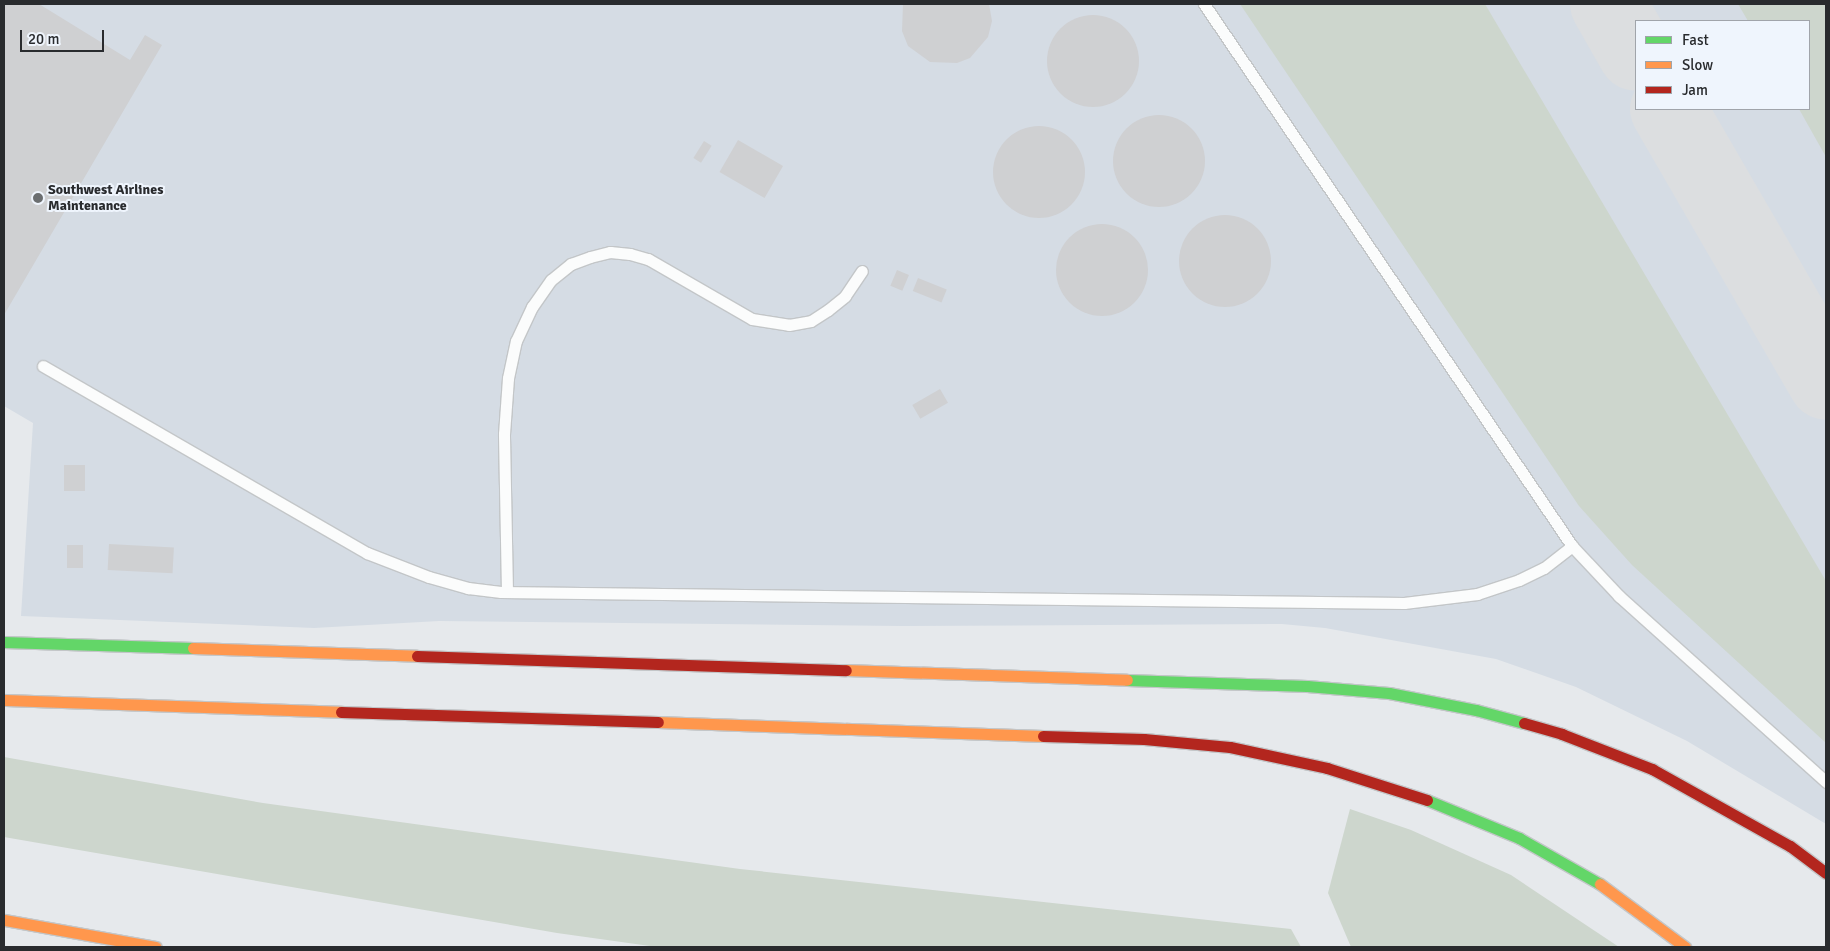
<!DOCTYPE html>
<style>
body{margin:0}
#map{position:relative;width:1830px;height:951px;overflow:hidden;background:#e6e9ec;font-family:Signika,sans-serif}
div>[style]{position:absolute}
.built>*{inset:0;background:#d5dce4}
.green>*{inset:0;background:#cdd6cd}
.taxiway>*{height:76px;margin:-38px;padding:0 38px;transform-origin:38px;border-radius:38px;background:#dcdee0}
.building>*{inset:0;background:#cfd0d2;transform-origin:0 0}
.round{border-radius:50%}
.roads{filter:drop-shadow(1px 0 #c3c6c8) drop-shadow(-1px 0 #c3c6c8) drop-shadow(0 1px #c3c6c8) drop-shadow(0 -1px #c3c6c8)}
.lane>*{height:11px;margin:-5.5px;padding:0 5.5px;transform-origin:5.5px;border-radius:5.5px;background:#fbfcfc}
.fast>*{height:11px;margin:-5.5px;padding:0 5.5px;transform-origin:5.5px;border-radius:5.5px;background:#63d668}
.slow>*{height:11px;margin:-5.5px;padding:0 5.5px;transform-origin:5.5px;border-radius:5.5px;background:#ff974d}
.jam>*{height:11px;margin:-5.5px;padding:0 5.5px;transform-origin:5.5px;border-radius:5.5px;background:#b3261e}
.dots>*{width:14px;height:14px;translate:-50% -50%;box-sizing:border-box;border:2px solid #eff5fd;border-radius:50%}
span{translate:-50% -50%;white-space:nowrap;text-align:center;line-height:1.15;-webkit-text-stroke:4px #eff5fd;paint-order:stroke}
.poi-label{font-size:14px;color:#292b2e;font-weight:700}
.left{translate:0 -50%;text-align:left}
.frame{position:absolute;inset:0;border:5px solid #292b2e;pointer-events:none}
.legend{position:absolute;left:1635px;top:20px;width:175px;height:90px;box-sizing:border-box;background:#eff5fd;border:1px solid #a0a4aa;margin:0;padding:6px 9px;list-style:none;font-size:15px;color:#292b2e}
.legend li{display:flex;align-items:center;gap:10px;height:25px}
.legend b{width:25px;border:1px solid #a0a4aa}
.scale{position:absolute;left:20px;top:30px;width:84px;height:22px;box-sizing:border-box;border:2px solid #292b2e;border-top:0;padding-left:6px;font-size:15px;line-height:18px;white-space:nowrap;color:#292b2e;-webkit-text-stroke:4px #eff5fd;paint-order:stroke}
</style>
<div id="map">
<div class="built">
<div style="clip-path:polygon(evenodd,4px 4px,1826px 4px,1826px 824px,1687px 741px,1576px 687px,1496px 659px,1325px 628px,1282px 624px,902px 626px,439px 621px,314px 628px,21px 616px,33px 423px,4px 406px,4px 4px,1636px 21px,1809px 21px,1809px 109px,1636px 109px,1636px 21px)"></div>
</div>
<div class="green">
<div style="clip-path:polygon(1240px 4px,1485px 4px,1826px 581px,1826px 743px,1632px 565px,1579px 506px)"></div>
<div style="clip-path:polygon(1738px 4px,1826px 4px,1826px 157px,1799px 109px,1809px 109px,1809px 21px,1748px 21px)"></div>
<div style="clip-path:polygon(4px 757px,263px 803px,740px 869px,1291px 929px,1301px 947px,657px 947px,557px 933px,4px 837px)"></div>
<div style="clip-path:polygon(1350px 809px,1411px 830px,1511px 875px,1619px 947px,1351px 947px,1328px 893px)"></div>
</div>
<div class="taxiway">
<div style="left:1608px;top:4px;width:56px;rotate:60.3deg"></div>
<div style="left:1668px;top:109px;width:315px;rotate:59.9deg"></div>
</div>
<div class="building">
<div style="clip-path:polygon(4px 4px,39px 4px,130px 60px,145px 35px,162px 45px,4px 315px)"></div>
<div style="clip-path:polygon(903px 4px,989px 4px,992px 21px,988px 37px,970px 58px,957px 63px,930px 62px,908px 46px,902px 31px)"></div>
<div class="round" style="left:1047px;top:15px;width:92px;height:92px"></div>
<div class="round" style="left:1113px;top:115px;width:92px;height:92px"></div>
<div class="round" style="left:993px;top:126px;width:92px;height:92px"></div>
<div style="left:738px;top:140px;width:52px;height:37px;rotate:30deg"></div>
<div style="left:704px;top:141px;width:9px;height:20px;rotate:32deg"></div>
<div class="round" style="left:1179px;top:215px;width:92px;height:92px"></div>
<div class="round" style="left:1056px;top:224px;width:92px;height:92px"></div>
<div style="left:897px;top:270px;width:13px;height:17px;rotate:23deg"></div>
<div style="left:918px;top:278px;width:31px;height:14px;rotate:22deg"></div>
<div style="left:940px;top:389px;width:16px;height:32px;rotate:60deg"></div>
<div style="left:64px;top:465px;width:21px;height:26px"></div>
<div style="left:109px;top:544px;width:65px;height:26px;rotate:3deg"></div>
<div style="left:67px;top:545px;width:16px;height:23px"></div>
</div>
<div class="roads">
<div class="lane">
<div style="left:1204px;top:4px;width:655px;rotate:55.82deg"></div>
<div style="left:1572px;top:546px;width:69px;rotate:46.8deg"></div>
<div style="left:1619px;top:596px;width:278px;rotate:41.9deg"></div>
<div style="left:43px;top:366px;width:374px;rotate:30deg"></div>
<div style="left:367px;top:553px;width:66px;rotate:21.2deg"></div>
<div style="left:429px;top:577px;width:41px;rotate:15.8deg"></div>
<div style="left:468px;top:588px;width:33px;rotate:7deg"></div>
<div style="left:501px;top:592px;width:903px;rotate:0.7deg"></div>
<div style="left:1404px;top:603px;width:74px;rotate:-7deg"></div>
<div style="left:1477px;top:594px;width:44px;rotate:-18.4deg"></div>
<div style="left:1519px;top:580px;width:28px;rotate:-26deg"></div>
<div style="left:1544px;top:568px;width:36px;rotate:-38deg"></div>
<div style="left:507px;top:592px;width:158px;rotate:-91.1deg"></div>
<div style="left:504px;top:434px;width:56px;rotate:-85.9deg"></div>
<div style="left:508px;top:378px;width:38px;rotate:-78deg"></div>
<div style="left:516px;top:341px;width:38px;rotate:-65deg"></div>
<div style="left:532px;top:307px;width:33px;rotate:-55deg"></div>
<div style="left:551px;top:280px;width:26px;rotate:-39deg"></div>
<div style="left:571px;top:264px;width:20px;rotate:-20deg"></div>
<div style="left:590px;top:257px;width:21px;rotate:-14deg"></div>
<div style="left:610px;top:252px;width:20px;rotate:6deg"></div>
<div style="left:630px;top:254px;width:19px;rotate:16deg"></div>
<div style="left:648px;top:259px;width:120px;rotate:30deg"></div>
<div style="left:752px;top:319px;width:37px;rotate:9deg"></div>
<div style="left:789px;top:325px;width:22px;rotate:-10deg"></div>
<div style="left:811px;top:321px;width:20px;rotate:-33deg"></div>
<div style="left:828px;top:310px;width:22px;rotate:-39deg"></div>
<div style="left:845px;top:296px;width:30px;rotate:-56deg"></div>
</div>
<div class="fast">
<div style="left:4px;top:642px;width:189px;rotate:1.8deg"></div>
<div style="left:1127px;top:680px;width:180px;rotate:1.9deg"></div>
<div style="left:1307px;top:686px;width:82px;rotate:4.9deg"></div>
<div style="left:1389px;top:693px;width:89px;rotate:11.1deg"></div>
<div style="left:1476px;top:710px;width:50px;rotate:15.2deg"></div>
<div style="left:1427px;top:800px;width:100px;rotate:22.4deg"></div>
<div style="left:1519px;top:838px;width:93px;rotate:29.6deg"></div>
</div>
<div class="slow">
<div style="left:193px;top:648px;width:224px;rotate:2deg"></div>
<div style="left:846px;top:670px;width:281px;rotate:2deg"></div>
<div style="left:4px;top:700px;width:337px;rotate:2deg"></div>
<div style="left:658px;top:722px;width:385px;rotate:2.1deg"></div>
<div style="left:1600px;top:884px;width:106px;rotate:36.5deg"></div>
<div style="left:4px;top:920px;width:154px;rotate:10.1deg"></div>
</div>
<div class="jam">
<div style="left:417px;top:656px;width:429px;rotate:1.9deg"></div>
<div style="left:341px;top:712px;width:317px;rotate:1.8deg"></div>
<div style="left:1524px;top:723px;width:40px;rotate:16deg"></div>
<div style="left:1562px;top:734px;width:97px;rotate:21.3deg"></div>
<div style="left:1652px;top:769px;width:158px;rotate:29.2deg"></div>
<div style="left:1790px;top:846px;width:45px;rotate:36.9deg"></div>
<div style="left:1043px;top:736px;width:101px;rotate:1.7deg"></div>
<div style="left:1144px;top:739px;width:86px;rotate:5.3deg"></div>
<div style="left:1230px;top:747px;width:99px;rotate:12.2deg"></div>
<div style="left:1327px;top:768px;width:105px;rotate:17.7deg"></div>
</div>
</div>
<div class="dots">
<div style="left:38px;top:198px;background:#6b6e70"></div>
</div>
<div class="poi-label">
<span class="left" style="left:48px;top:198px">Southwest Airlines<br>Maintenance</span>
</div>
<div class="frame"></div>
<ul class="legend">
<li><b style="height:6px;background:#63d668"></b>Fast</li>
<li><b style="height:6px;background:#ff974d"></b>Slow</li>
<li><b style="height:6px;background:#b3261e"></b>Jam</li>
</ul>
<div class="scale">20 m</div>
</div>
